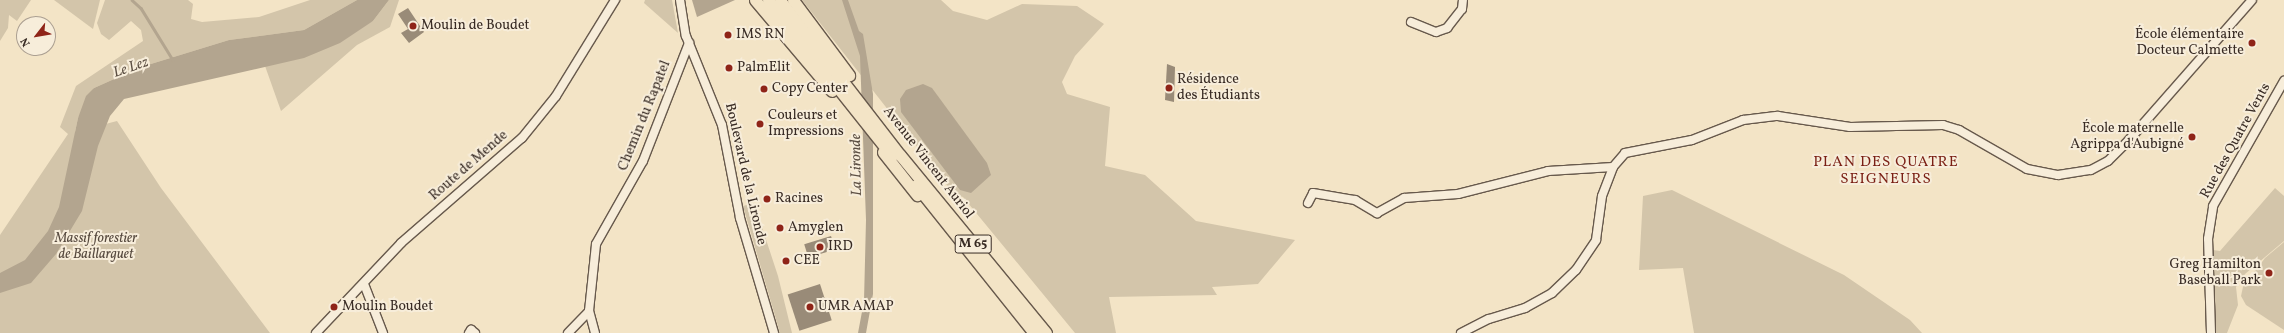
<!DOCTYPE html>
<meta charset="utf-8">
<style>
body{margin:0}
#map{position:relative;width:2284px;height:333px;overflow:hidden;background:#f3e4c6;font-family:Vollkorn,serif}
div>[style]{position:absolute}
.green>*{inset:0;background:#d3c5aa}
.water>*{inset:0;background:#b3a58f}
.stream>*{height:2.5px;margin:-1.25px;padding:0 1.25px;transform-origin:1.25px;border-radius:1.25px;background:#b3a58f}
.building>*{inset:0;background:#998b78;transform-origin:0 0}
.roads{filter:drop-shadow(1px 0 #67594c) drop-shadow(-1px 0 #67594c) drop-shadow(0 1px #67594c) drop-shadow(0 -1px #67594c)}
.minor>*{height:8px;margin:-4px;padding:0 4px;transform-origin:4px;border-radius:4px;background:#f7edda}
.major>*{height:11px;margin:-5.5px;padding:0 5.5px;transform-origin:5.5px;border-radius:5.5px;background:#f3e4c6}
.dots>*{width:11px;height:11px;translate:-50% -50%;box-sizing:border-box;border:2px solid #f7edda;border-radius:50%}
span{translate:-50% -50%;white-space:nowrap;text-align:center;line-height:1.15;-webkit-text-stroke:4px #f7edda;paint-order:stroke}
.shield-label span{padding:1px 3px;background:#f7edda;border:1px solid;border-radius:3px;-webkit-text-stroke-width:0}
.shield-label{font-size:13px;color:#382b24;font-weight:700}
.poi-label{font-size:14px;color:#382b24}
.left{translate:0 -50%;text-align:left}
.right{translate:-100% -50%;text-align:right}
.street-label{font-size:14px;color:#382b24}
.park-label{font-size:14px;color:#574a3f;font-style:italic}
.water-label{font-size:15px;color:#5d5044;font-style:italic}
.neighbourhood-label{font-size:15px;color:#7a1f14;letter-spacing:1px}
.north{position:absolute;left:16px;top:16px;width:40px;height:40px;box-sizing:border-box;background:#f7edda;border:1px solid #ab9f91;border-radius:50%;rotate:239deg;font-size:11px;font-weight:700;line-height:16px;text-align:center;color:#382b24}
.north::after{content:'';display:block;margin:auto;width:14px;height:18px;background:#8f2418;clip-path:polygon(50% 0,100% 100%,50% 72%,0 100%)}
</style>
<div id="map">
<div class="green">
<div style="clip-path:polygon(0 0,31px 0,17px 21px,9px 15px,8px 28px,0 41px)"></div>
<div style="clip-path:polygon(54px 0,100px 0,93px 29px)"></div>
<div style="clip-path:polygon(105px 0,188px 0,193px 4px,191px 19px,202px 22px,259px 17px,310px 0,357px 0,304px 30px,229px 40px,141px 67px,94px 88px,78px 118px,75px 132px,117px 121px,161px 188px,270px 333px,0 333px,0 235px,68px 134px,60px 127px,76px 86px,143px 41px,141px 30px,131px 21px,109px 40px,101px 34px,97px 23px)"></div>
<div style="clip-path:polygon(389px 0,399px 0,390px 27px,357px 45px,281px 111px,265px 66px,373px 21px)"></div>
<div style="clip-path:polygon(645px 0,672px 0,678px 33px,644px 3px)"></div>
<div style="clip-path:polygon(802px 0,941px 0,953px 11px,987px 20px,1022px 4px,1077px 6px,1104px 24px,1075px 56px,1062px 82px,1067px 94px,1110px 107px,1105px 166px,1145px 175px,1196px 221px,1295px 240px,1258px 284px,1212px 287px,1217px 295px,1109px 297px,1116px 333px,1075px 333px,963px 197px,954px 194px)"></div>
<div style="clip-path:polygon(2275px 188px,2284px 196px,2284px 241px,2245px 274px,2236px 287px,2238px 305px,2227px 333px,2214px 333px,2213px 250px,2220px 251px)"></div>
<div style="clip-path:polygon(1672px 190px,1844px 275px,1910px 320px,1922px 333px,1694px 333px,1683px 268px,1639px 270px,1643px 196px)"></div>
<div style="clip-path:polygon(754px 203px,778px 276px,792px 333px,780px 333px,771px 302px,743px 206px)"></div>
<div style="clip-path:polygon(2284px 242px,2284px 330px,2246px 305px,2241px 296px,2243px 287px,2265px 258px)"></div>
</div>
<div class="water">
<div style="clip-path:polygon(357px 0,389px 0,373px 21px,340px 43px,304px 58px,124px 99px,110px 116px,98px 146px,82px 211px,56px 254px,31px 283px,0 293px,0 273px,25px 260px,48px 231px,59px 207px,78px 118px,86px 96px,94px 88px,141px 67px,229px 40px,304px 30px)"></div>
<div style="clip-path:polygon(692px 0,735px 0,697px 17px)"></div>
<div style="clip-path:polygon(842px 0,848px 0,859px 31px,863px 34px,873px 94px,873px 294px,866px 333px,858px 333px,864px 301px,866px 220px,860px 56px)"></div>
<div style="clip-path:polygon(923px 84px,932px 88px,987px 163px,991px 175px,971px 193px,960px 190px,901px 112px,900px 99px,906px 90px)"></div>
</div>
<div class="stream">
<div style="left:132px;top:0;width:12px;rotate:42deg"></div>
<div style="left:141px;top:8px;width:61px;rotate:58.4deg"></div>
</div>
<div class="building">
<div style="clip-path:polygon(408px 8px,424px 32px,409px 43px,401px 33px,408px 29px,398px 14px)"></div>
<div style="clip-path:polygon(1167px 64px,1175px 67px,1174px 102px,1165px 100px)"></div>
<div style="left:831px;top:236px;width:14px;height:28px;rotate:73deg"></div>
<div style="left:820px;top:284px;width:38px;height:34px;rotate:72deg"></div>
</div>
<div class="roads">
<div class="minor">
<div style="left:680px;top:0;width:36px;rotate:81deg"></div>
<div style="left:686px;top:36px;width:96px;rotate:68deg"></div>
<div style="left:722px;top:125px;width:95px;rotate:79deg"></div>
<div style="left:740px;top:218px;width:120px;rotate:73.5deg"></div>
<div style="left:1411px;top:22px;width:27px;rotate:22deg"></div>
<div style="left:1436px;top:32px;width:12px;rotate:-20deg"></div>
<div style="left:1447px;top:28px;width:24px;rotate:-52deg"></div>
<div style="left:1462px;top:9px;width:9px;rotate:-84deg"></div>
<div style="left:1308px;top:203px;width:11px;rotate:-63deg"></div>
<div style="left:1313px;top:193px;width:43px;rotate:9.5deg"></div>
<div style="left:1355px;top:200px;width:26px;rotate:31deg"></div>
<div style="left:1377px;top:213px;width:31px;rotate:-29deg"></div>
<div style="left:1404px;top:198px;width:54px;rotate:-4.2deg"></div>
<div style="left:1458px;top:194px;width:93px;rotate:-14.3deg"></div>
<div style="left:1548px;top:171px;width:65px;rotate:-3.5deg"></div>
<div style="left:364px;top:284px;width:53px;rotate:68.8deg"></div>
<div style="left:316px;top:333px;width:124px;rotate:-46.6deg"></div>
<div style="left:401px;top:243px;width:160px;rotate:-41deg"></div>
<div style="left:522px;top:138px;width:54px;rotate:-51deg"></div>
<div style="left:556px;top:96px;width:113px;rotate:-58.4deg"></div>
<div style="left:469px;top:333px;width:4px;rotate:-56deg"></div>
<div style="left:471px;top:330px;width:5px;rotate:37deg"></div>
<div style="left:568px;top:333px;width:30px;rotate:-46deg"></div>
<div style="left:595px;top:333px;width:23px;rotate:-105deg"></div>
<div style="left:589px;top:311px;width:67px;rotate:-84deg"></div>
<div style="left:596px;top:244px;width:95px;rotate:-60.5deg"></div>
<div style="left:643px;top:161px;width:127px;rotate:-68.7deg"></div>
<div style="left:1461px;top:333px;width:31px;rotate:-27deg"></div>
<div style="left:1489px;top:319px;width:38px;rotate:-17deg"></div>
<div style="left:1525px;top:308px;width:31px;rotate:-29deg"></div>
<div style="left:1552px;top:293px;width:33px;rotate:-44deg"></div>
<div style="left:1576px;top:270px;width:36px;rotate:-56deg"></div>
<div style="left:1596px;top:240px;width:44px;rotate:-82.2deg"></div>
<div style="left:1602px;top:196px;width:31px;rotate:-69deg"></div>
<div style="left:1613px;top:167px;width:18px;rotate:-49deg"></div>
<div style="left:1625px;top:153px;width:68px;rotate:-11deg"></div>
<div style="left:1692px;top:140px;width:55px;rotate:-21.4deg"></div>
<div style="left:1743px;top:120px;width:35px;rotate:-7deg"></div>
<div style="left:1778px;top:116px;width:73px;rotate:8.7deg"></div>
<div style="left:1850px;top:127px;width:93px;rotate:-1.2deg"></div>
<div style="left:1943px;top:125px;width:17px;rotate:17deg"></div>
<div style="left:1959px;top:130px;width:78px;rotate:29.8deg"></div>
<div style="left:2027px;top:169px;width:32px;rotate:11deg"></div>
<div style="left:2058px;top:175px;width:33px;rotate:-9deg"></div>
<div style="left:2091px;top:170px;width:19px;rotate:-28deg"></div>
<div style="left:2108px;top:161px;width:30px;rotate:-45deg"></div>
<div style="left:2129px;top:140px;width:186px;rotate:-48.7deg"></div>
<div style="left:2211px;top:333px;width:94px;rotate:-91.8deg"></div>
<div style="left:2208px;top:239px;width:33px;rotate:-81deg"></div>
<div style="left:2213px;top:206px;width:144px;rotate:-60.4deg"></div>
</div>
<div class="major">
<div style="left:755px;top:0;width:119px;rotate:49.8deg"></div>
<div style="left:768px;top:0;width:199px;rotate:51.5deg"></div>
<div style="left:780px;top:0;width:196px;rotate:52.3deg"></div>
<div style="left:900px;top:155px;width:230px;rotate:50.6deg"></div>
<div style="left:793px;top:0;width:94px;rotate:53.3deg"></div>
<div style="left:883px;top:152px;width:55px;rotate:51.7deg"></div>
<div style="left:916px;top:185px;width:189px;rotate:51.4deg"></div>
</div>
</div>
<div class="dots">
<div style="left:413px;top:26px;background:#8f2418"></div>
<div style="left:728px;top:35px;background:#8f2418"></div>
<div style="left:2252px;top:43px;background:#8f2418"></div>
<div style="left:729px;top:68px;background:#8f2418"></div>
<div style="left:1169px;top:88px;background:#8f2418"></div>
<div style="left:764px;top:89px;background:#8f2418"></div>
<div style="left:760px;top:124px;background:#8f2418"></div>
<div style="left:2192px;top:137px;background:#8f2418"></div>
<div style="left:767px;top:199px;background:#8f2418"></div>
<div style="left:780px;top:228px;background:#8f2418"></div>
<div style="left:820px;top:247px;background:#8f2418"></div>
<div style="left:786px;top:261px;background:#8f2418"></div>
<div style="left:2269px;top:273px;background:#8f2418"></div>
<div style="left:334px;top:307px;background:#8f2418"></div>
<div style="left:810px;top:307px;background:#8f2418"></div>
</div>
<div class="shield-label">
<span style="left:973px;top:244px">M 65</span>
</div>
<div class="poi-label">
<span class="left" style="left:421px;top:26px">Moulin de Boudet</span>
<span class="left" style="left:736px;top:35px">IMS RN</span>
<span class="right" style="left:2244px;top:43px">École élémentaire<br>Docteur Calmette</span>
<span class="left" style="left:737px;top:68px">PalmElit</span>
<span class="left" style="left:1177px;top:88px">Résidence<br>des Étudiants</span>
<span class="left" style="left:772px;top:89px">Copy Center</span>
<span class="left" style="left:768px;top:124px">Couleurs et<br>Impressions</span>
<span class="right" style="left:2184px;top:137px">École maternelle<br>Agrippa d'Aubigné</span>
<span class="left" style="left:775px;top:199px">Racines</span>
<span class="left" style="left:788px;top:228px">Amyglen</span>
<span class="left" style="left:828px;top:247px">IRD</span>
<span class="left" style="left:794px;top:261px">CEE</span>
<span class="right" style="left:2261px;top:273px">Greg Hamilton<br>Baseball Park</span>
<span class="left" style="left:342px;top:307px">Moulin Boudet</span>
<span class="left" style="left:818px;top:307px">UMR AMAP</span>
</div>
<div class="street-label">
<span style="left:645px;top:116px;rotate:-68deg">Chemin du Rapatel</span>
<span style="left:2236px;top:141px;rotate:-61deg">Rue des Quatre Vents</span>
<span style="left:928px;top:163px;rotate:52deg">Avenue Vincent Auriol</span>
<span style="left:469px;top:166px;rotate:-41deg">Route de Mende</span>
<span style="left:745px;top:174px;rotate:77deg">Boulevard de la Lironde</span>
</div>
<div class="park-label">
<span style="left:96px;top:247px">Massif forestier<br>de Baillarguet</span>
</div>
<div class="water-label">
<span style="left:131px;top:68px;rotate:-19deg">Le Lez</span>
<span style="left:857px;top:165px;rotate:-91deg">La Lironde</span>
</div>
<div class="neighbourhood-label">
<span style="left:1886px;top:171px">PLAN DES QUATRE<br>SEIGNEURS</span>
</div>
<div class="north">N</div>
</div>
